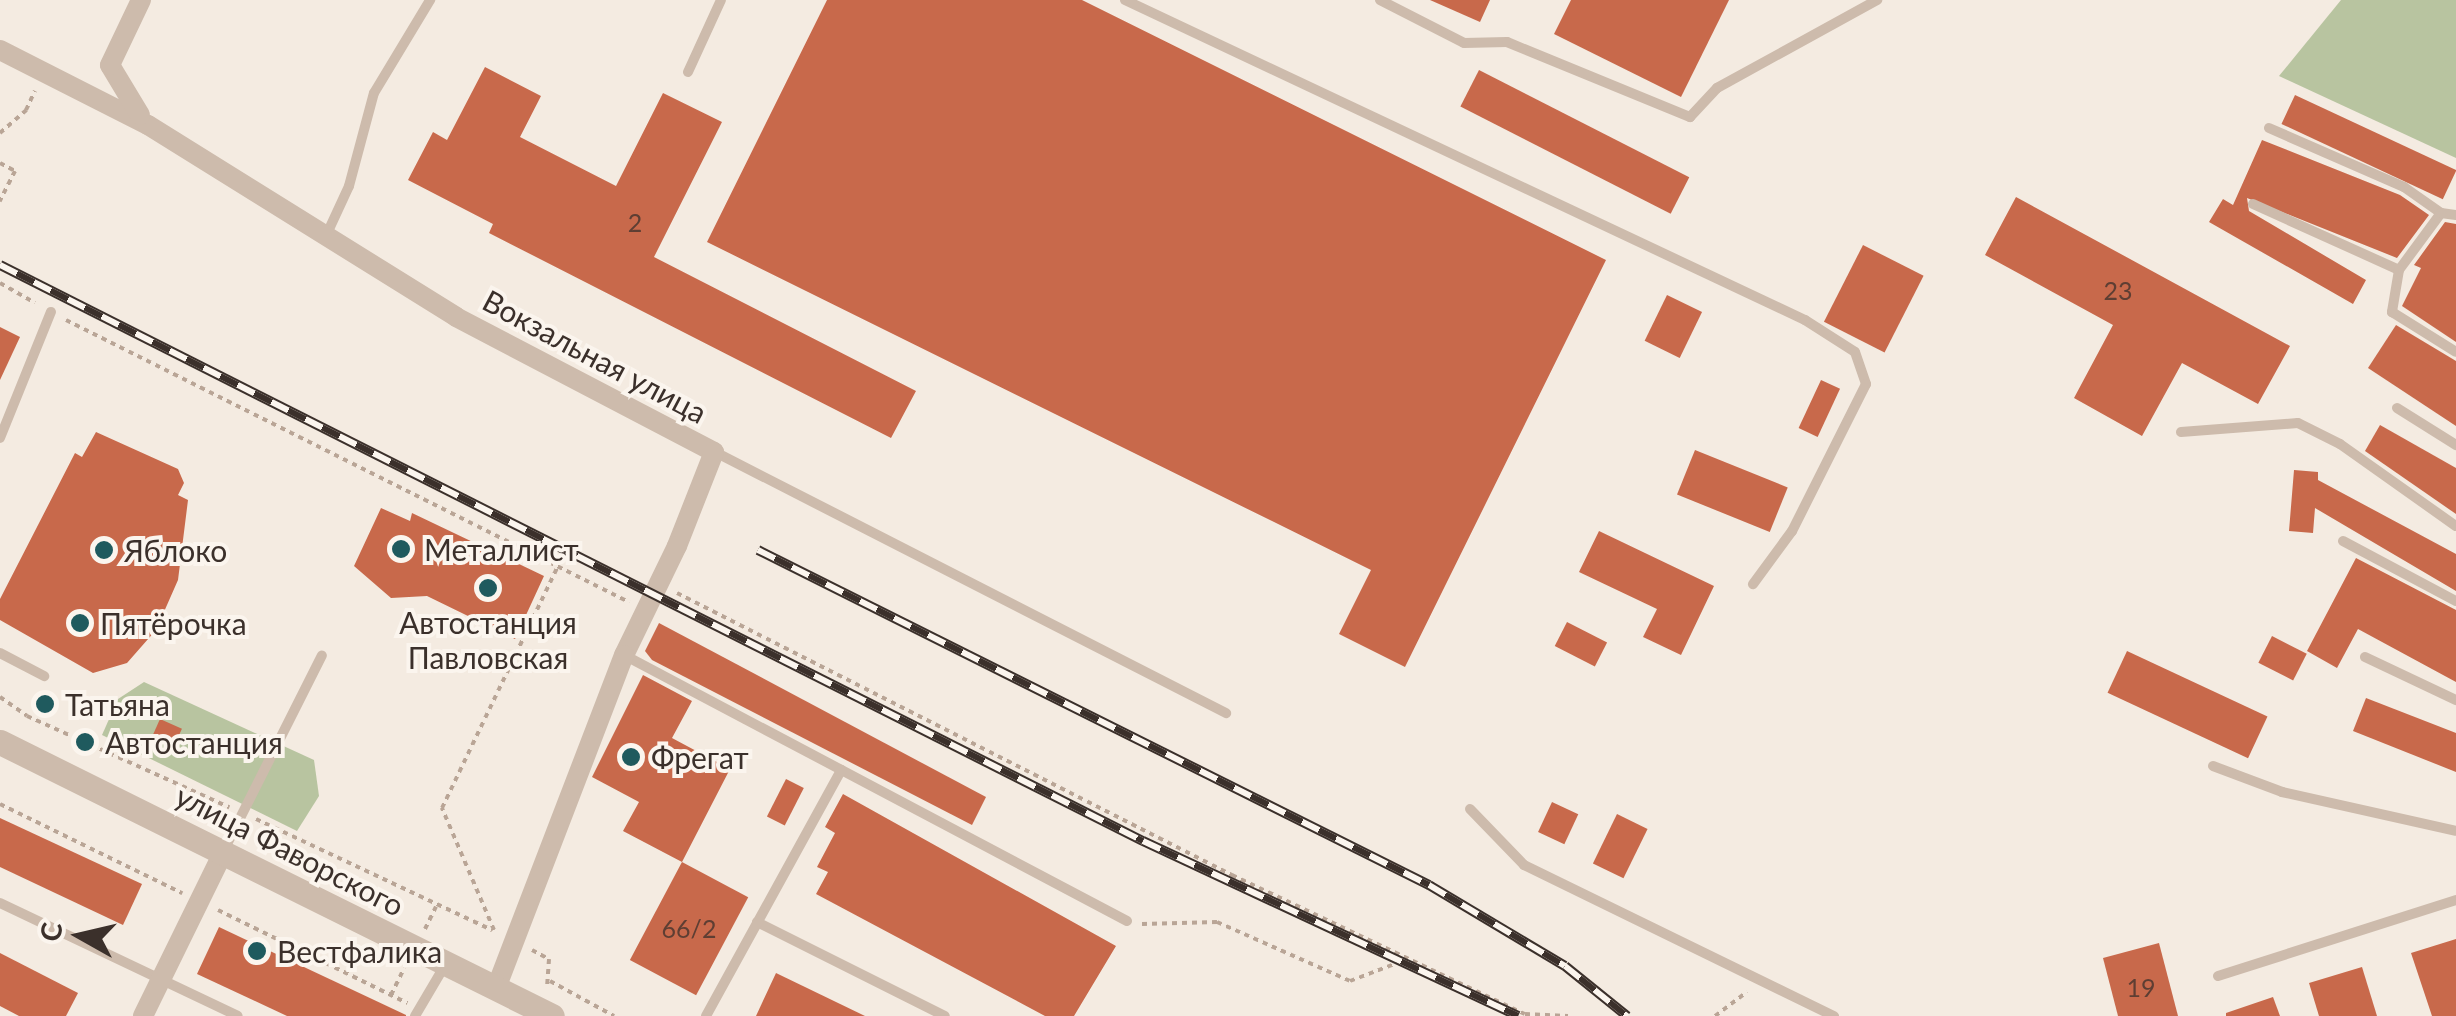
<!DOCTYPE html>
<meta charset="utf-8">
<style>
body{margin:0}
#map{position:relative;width:2456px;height:1016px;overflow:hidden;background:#f4ebe1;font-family:Lato,sans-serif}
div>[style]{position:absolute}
.green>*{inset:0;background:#b8c4a0}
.building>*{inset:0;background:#c8694b;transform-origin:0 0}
.path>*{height:4px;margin-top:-2px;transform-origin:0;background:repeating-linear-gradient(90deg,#b9a596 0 5px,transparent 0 10px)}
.service>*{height:10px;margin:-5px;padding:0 5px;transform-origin:5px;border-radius:5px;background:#cdbbac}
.minor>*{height:20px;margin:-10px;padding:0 10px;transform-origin:10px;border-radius:10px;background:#cdbbac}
.tertiary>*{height:25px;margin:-12.5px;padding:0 12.5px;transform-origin:12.5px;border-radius:12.5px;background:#cdbbac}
.rail>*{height:10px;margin-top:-5px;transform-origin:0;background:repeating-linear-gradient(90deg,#fbf5ee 0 19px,#3b302b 0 38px);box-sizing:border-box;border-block:2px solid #3b302b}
.dots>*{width:28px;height:28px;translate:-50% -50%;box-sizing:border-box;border:5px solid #fbf5ee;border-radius:50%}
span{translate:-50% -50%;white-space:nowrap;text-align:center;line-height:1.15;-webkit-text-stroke:8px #fbf5ee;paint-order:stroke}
.number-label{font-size:25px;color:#5e3e33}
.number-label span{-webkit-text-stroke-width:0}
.street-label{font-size:30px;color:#3b302b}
.poi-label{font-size:30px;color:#3b302b}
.left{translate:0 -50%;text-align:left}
.north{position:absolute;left:30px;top:886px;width:100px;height:100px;-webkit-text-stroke:8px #fbf5ee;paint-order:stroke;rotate:278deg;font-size:28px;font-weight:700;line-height:40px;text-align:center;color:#3b302b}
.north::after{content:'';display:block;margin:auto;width:35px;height:45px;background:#3b302b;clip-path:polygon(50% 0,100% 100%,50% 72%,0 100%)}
</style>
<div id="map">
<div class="green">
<div style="clip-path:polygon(2341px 0,2456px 0,2456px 158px,2279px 76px)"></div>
<div style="clip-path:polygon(144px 682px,314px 760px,319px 796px,297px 831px,102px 735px,118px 699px)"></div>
</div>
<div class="building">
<div style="clip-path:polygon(827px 0,1082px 0,1606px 260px,1405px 667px,1339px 634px,1371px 570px,707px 242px)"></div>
<div style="clip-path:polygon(1430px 0,1490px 0,1480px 22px)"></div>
<div style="clip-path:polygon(1571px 0,1729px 0,1681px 97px,1554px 34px)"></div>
<div style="clip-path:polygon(485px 67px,541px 96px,520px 137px,616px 186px,663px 93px,722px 122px,654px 257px,916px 391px,891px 438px,489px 233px,493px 224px,408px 180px,433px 132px,447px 140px)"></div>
<div style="left:1479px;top:70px;width:236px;height:41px;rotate:27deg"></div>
<div style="left:2295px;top:95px;width:178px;height:32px;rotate:25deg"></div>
<div style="clip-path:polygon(2262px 140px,2400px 195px,2429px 215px,2397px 258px,2247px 198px,2249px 211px,2366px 280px,2353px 304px,2209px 222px,2223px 199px,2233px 205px)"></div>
<div style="clip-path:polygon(2016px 197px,2290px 346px,2258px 404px,2182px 363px,2142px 436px,2074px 398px,2113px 325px,1985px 255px)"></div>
<div style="clip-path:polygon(2445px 222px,2456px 224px,2456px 342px,2402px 306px,2421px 268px,2414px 265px)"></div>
<div style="left:1863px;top:245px;width:68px;height:86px;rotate:27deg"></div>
<div style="left:1667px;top:295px;width:39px;height:51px;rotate:26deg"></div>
<div style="clip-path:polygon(2396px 325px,2456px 361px,2456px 426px,2368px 368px)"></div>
<div style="clip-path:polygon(0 327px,20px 337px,0 380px)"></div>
<div style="left:1821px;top:380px;width:21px;height:53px;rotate:25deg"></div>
<div style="clip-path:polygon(2380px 425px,2456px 468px,2456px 514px,2365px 451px)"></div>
<div style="clip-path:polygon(96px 432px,178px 469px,184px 483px,178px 495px,188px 500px,178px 580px,156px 630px,127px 663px,93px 673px,0 620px,0 599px,75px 453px,82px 457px)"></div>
<div style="left:1695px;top:450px;width:100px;height:48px;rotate:22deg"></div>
<div style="clip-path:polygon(2294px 470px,2318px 472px,2318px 480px,2456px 554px,2456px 591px,2315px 508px,2313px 533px,2289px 531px)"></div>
<div style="clip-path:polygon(381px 508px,410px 521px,412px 513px,544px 576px,515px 639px,427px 596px,391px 598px,354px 566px)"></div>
<div style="clip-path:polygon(1599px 531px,1714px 586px,1681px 655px,1643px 637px,1657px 609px,1579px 572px)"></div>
<div style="clip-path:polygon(2356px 558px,2456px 610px,2456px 682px,2358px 629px,2337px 668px,2307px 651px)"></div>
<div style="left:1567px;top:622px;width:45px;height:27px;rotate:27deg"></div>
<div style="clip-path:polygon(659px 623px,986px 797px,972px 825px,652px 660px,645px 651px)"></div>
<div style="left:2272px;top:636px;width:39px;height:30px;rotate:27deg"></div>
<div style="left:2127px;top:651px;width:155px;height:46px;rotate:25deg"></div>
<div style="clip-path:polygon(643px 675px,692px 701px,672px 738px,730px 769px,682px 862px,623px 831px,639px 802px,592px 777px)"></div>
<div style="clip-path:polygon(2366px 698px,2456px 733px,2456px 772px,2353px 731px)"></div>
<div style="left:160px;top:719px;width:24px;height:19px;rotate:24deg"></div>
<div style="left:786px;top:779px;width:20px;height:42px;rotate:27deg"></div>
<div style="clip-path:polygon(843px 794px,1116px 946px,1074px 1016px,1045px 1016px,816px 894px,828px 872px,817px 867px,835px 833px,825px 827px)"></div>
<div style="left:1552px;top:802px;width:29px;height:33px;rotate:25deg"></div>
<div style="left:1617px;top:814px;width:34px;height:55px;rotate:26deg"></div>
<div style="clip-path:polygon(0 818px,142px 884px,123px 925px,0 867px)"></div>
<div style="left:682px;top:862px;width:75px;height:111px;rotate:28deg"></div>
<div style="clip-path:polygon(219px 927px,406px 1015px,406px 1016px,287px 1016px,197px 974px)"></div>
<div style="clip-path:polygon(2456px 939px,2456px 1016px,2432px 1016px,2411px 953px)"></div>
<div style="clip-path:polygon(2159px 943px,2178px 1016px,2118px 1016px,2103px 958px)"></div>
<div style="clip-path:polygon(0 953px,78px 993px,66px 1016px,19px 1016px,0 1006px)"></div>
<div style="clip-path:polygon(2362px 967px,2377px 1016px,2319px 1016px,2309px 983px)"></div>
<div style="clip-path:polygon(776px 973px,865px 1016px,756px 1016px)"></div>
<div style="clip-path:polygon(2273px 997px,2280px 1016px,2226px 1016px,2226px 1013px)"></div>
</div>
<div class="path">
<div style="left:0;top:133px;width:35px;rotate:-41deg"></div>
<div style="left:26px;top:110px;width:21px;rotate:-65deg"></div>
<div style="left:0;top:163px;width:17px;rotate:28deg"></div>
<div style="left:15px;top:171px;width:34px;rotate:117deg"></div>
<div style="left:0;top:283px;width:40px;rotate:29.7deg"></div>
<div style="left:66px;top:320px;width:630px;rotate:26.61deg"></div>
<div style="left:677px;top:593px;width:623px;rotate:26.94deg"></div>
<div style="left:1232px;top:875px;width:324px;rotate:25.4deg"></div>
<div style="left:1525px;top:1014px;width:43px;rotate:2.7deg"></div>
<div style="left:0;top:697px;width:33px;rotate:35deg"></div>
<div style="left:27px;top:716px;width:222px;rotate:24.3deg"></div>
<div style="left:0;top:804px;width:203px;rotate:26.1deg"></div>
<div style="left:256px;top:819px;width:261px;rotate:25.2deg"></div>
<div style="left:218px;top:910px;width:211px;rotate:26.2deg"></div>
<div style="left:1142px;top:924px;width:75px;rotate:-1.5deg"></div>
<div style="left:1217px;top:922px;width:145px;rotate:23.9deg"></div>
<div style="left:1350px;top:981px;width:62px;rotate:-20.8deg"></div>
<div style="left:425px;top:929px;width:25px;rotate:-64deg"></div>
<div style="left:494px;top:930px;width:133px;rotate:-113.1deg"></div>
<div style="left:442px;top:808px;width:268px;rotate:-64.4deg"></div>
<div style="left:532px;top:950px;width:19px;rotate:28deg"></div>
<div style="left:549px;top:959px;width:30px;rotate:94deg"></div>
<div style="left:550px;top:981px;width:73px;rotate:28.7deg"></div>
<div style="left:391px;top:995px;width:30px;rotate:-64deg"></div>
<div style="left:1715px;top:1016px;width:40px;rotate:-37deg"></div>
</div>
<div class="service">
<div style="left:1125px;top:0;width:752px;rotate:25.2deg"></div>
<div style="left:1805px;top:320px;width:59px;rotate:32.6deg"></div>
<div style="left:1855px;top:352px;width:34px;rotate:71deg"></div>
<div style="left:1866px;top:384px;width:165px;rotate:116.7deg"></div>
<div style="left:1792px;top:531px;width:66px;rotate:126.3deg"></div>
<div style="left:1380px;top:0;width:94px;rotate:27.1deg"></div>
<div style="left:1464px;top:43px;width:43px;rotate:-1.3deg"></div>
<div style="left:1507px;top:42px;width:198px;rotate:22.3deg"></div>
<div style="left:1690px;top:117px;width:40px;rotate:-47deg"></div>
<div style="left:1717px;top:88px;width:183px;rotate:-28.8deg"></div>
<div style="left:688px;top:72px;width:79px;rotate:-65.4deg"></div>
<div style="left:2269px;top:128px;width:147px;rotate:23.6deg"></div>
<div style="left:2404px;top:187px;width:45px;rotate:35.1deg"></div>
<div style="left:2441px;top:213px;width:71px;rotate:126.4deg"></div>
<div style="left:2253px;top:204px;width:160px;rotate:24.3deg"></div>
<div style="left:2399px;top:270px;width:43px;rotate:99.5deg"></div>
<div style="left:2392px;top:312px;width:75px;rotate:32deg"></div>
<div style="left:2441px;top:213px;width:15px;rotate:8deg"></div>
<div style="left:325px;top:238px;width:57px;rotate:-65.2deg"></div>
<div style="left:349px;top:186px;width:96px;rotate:-75deg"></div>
<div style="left:374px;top:93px;width:109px;rotate:-58.9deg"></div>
<div style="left:2397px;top:408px;width:70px;rotate:32.1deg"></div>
<div style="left:2181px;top:432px;width:117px;rotate:-4.4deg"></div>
<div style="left:2298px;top:423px;width:47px;rotate:26.6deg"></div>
<div style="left:2340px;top:444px;width:142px;rotate:35.3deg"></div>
<div style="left:0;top:438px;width:136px;rotate:-68deg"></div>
<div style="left:715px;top:452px;width:574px;rotate:27.06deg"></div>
<div style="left:2343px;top:541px;width:128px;rotate:28deg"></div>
<div style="left:0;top:653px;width:50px;rotate:27.6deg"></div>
<div style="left:624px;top:655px;width:569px;rotate:27.87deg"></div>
<div style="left:2365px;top:657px;width:101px;rotate:25.3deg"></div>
<div style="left:2213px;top:766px;width:74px;rotate:20.6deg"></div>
<div style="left:2282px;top:792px;width:178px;rotate:12.6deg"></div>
<div style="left:1470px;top:809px;width:78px;rotate:46deg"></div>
<div style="left:1524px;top:865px;width:345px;rotate:26deg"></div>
<div style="left:223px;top:852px;width:220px;rotate:-63.3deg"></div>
<div style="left:0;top:903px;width:263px;rotate:25.4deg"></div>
<div style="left:757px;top:922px;width:210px;rotate:26.6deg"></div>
<div style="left:2218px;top:976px;width:250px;rotate:-17.7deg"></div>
<div style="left:415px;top:1016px;width:59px;rotate:-59.5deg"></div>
<div style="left:706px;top:1016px;width:281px;rotate:-61.2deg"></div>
</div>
<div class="minor">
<div style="left:0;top:50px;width:166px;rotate:26.9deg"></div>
<div style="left:148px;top:125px;width:363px;rotate:31.9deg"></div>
<div style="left:456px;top:317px;width:291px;rotate:27.6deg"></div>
<div style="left:714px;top:452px;width:101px;rotate:111.5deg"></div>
<div style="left:677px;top:546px;width:121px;rotate:115.9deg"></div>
<div style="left:624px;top:655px;width:358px;rotate:111deg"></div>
<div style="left:140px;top:115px;width:58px;rotate:-121deg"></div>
<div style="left:110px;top:65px;width:72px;rotate:-64.5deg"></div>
<div style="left:143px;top:1016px;width:182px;rotate:-63.9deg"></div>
</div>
<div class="tertiary">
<div style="left:0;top:742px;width:616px;rotate:26.4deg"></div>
</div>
<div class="rail">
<div style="left:0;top:265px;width:1280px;rotate:26.75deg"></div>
<div style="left:1143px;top:841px;width:414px;rotate:25deg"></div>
<div style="left:758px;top:550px;width:750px;rotate:26.53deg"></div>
<div style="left:1429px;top:885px;width:158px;rotate:30.8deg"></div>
<div style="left:1565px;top:966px;width:80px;rotate:38.9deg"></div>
</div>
<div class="dots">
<div style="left:401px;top:549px;background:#1f5a5e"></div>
<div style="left:104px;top:550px;background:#1f5a5e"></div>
<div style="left:488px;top:588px;background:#1f5a5e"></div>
<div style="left:80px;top:623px;background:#1f5a5e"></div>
<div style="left:45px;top:704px;background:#1f5a5e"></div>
<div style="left:85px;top:742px;background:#1f5a5e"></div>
<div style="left:631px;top:757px;background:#1f5a5e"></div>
<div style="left:257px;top:951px;background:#1f5a5e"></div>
</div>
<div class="number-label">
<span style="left:635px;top:222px">2</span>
<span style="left:2118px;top:290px">23</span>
<span style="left:689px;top:928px">66/2</span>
<span style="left:2141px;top:987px">19</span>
</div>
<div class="street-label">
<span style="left:595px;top:356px;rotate:28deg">Вокзальная улица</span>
<span style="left:290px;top:850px;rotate:27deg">улица Фаворского</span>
</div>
<div class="poi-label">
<span class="left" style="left:424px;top:549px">Металлист</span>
<span class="left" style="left:124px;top:550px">Яблоко</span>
<span style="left:488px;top:639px">Автостанция<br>Павловская</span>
<span class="left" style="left:100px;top:623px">Пятёрочка</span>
<span class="left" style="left:65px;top:704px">Татьяна</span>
<span class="left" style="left:105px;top:742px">Автостанция</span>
<span class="left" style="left:651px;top:757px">Фрегат</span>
<span class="left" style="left:277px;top:951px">Вестфалика</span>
</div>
<div class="north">С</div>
</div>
